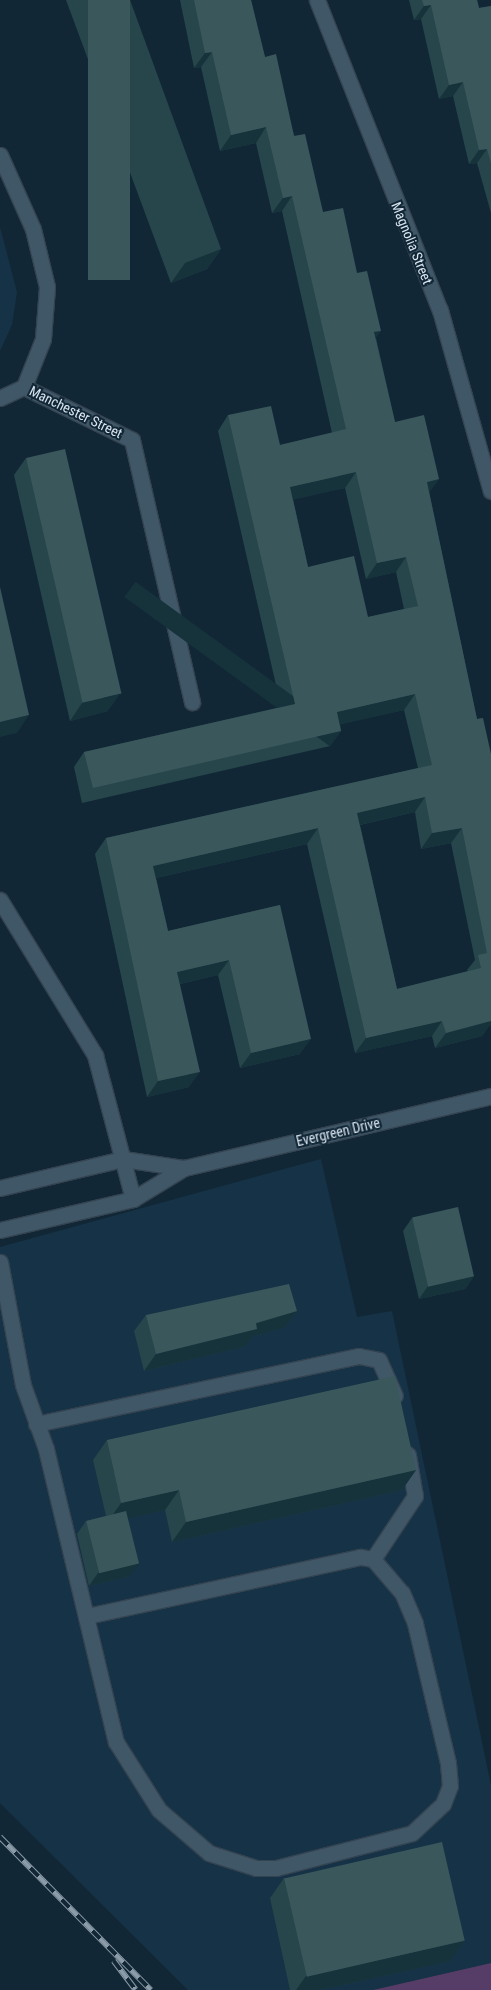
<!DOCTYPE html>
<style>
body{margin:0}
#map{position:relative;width:491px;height:1990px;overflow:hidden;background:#122736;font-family:"Roboto Condensed",sans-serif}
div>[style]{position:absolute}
.built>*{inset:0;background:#163246}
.forest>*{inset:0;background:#553d67}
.roads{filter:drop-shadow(1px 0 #344350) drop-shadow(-1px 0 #344350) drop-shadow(0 1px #344350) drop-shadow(0 -1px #344350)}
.minor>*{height:15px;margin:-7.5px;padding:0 7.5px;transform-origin:7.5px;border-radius:7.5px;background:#405768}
.rail>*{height:5.5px;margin-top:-2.75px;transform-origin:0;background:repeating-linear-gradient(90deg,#122736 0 11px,#8b9ba8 0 22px);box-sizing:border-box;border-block:1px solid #8b9ba8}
.wall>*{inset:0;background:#26464b}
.shaded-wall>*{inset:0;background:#16323b;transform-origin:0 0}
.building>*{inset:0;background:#3a575c;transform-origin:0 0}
span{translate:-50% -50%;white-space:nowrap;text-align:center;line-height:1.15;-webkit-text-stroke:4px #122736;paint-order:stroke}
.street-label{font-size:14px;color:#d9e6f1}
</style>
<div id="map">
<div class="built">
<div style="clip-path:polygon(0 227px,17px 292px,12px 325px,0 351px)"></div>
<div style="clip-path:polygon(321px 1159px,357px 1317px,392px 1311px,491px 1785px,491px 1963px,373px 1990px,188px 1990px,0 1803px,0 1247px)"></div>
</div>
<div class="forest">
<div style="clip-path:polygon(491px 1963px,491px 1990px,373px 1990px)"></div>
</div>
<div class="roads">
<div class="minor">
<div style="left:317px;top:0;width:334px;rotate:68.4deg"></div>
<div style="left:440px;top:310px;width:188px;rotate:74.3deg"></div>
<div style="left:0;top:155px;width:81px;rotate:66deg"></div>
<div style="left:33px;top:229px;width:60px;rotate:76.4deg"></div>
<div style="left:47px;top:287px;width:52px;rotate:94.4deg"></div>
<div style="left:43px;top:339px;width:52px;rotate:111.6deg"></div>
<div style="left:24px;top:387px;width:120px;rotate:26.1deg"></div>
<div style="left:132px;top:440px;width:269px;rotate:77.1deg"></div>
<div style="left:0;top:398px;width:26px;rotate:-25deg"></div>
<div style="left:0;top:900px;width:182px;rotate:58.5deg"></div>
<div style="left:95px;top:1055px;width:149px;rotate:75.2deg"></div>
<div style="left:0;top:1188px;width:126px;rotate:-13.3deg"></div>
<div style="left:123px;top:1159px;width:62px;rotate:8.4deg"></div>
<div style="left:0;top:1230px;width:137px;rotate:-13.1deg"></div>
<div style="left:133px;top:1199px;width:60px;rotate:-31.3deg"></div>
<div style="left:184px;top:1168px;width:315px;rotate:-13.2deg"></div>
<div style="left:0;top:1262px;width:125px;rotate:79.4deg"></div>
<div style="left:23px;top:1385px;width:68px;rotate:70.2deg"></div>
<div style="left:46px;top:1449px;width:301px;rotate:76.6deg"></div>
<div style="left:116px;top:1742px;width:80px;rotate:57.7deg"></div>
<div style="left:159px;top:1810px;width:66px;rotate:40.7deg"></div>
<div style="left:209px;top:1853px;width:49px;rotate:17.7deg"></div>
<div style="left:256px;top:1868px;width:20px"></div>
<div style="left:276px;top:1868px;width:140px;rotate:-14.4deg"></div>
<div style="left:412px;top:1833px;width:42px;rotate:-43.1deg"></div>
<div style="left:443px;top:1804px;width:19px;rotate:-69deg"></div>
<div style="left:450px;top:1786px;width:23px;rotate:-95deg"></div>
<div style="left:448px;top:1763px;width:144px;rotate:-103.3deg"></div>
<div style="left:415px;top:1623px;width:33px;rotate:-113deg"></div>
<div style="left:402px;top:1593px;width:45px;rotate:-130.5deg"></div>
<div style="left:373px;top:1559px;width:13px;rotate:-171deg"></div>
<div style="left:360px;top:1557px;width:280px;rotate:167.8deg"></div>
<div style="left:36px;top:1424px;width:330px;rotate:-11.9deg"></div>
<div style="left:359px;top:1356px;width:20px;rotate:11deg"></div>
<div style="left:379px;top:1360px;width:39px;rotate:66deg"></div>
<div style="left:373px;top:1559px;width:76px;rotate:-56.3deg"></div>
<div style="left:415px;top:1496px;width:42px;rotate:-99.7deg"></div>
</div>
</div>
<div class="rail">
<div style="left:0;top:1837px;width:215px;rotate:45.4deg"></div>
<div style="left:114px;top:1961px;width:36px;rotate:53deg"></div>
</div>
<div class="wall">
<div style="clip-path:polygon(66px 0,130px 0,221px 249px,207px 269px,171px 283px)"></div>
<div style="clip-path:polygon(evenodd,180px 0,251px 0,265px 57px,323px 212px,357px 273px,376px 338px,395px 422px,439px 479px,429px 492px,477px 719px,483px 718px,489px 1026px,482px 1036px,435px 1048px,432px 1036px,355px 1053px,307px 844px,156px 878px,168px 931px,280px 905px,300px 1054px,240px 1068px,218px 975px,180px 984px,189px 1087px,147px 1097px,95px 854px,106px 838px,418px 768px,404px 710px,340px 724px,341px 731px,330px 746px,82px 803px,74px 767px,84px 752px,281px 707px,218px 431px,228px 415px,280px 445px,332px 433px,282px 211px,272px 213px,256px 143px,220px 151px,201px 67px,194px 68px,180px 0,345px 488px,366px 579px,396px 572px,404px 609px,368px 617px,308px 567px,293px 499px,345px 488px,180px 0,415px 812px,421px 849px,451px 843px,475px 960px,467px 970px,468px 971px,397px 989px,360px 825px,415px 812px)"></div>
<div style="clip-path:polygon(409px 0,477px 0,479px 8px,491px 6px,491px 213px,477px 163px,469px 164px,453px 96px,439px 99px,421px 19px,414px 20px)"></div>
<div style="clip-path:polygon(26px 458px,108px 711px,70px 721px,14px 475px)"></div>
<div style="clip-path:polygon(412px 1218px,474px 1276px,465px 1289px,419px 1299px,403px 1231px)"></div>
<div style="clip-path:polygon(297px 1311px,285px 1327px,252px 1337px,246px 1346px,144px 1371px,134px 1331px,146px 1315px)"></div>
<div style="clip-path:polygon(107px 1440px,416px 1470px,402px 1490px,172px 1542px,165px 1510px,128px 1518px,130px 1576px,89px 1586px,77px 1534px,86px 1521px,106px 1516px,93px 1460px)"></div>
<div style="clip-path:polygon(284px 1878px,464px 1941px,450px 1961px,320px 1990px,290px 1990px,270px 1898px)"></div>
</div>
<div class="shaded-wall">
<div style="clip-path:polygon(431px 5px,421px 19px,414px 20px,424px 6px)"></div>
<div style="clip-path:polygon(212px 52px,201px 67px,194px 68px,205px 53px)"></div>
<div style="clip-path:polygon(463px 82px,453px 96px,439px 99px,449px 85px)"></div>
<div style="clip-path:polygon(266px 127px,256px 143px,220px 151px,231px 135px)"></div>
<div style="clip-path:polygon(487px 149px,477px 163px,469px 164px,479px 150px)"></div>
<div style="clip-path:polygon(292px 196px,282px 211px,272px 213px,283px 198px)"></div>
<div style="clip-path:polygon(221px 249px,207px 269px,171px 283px,185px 263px)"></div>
<div style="clip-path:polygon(381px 331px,370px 346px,374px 332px)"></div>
<div style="clip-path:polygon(356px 472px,345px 488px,279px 503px,290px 487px)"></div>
<div style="clip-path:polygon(439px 479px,428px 494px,427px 482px)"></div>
<div style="clip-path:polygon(406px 557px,396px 572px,366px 579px,377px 563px)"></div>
<div style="clip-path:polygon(120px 694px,108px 711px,70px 721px,82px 703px)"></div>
<div style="clip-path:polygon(415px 694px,404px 710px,326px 728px,337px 712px)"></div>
<div style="clip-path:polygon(29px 715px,17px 733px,0 737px,0 722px)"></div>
<div style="left:341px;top:731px;width:19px;height:254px;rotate:126deg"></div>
<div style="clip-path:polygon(425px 797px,415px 812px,346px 828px,357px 813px)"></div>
<div style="clip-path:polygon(318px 828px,307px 844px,142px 881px,153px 866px)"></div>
<div style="clip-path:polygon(462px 828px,451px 843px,421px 849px,432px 833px)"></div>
<div style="clip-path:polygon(229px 960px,218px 975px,166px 987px,177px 972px)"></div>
<div style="clip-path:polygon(491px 1013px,491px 1026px,489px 1026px,482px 1036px,435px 1048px,446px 1033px)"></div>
<div style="clip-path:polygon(442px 1021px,432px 1036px,355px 1053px,366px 1038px)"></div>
<div style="clip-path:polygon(311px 1039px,300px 1054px,240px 1068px,251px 1053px)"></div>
<div style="clip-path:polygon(200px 1072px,189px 1087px,147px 1097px,158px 1081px)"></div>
<div style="clip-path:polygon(474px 1276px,465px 1289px,419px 1299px,428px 1286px)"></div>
<div style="clip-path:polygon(297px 1311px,285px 1327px,252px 1337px,246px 1346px,144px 1371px,156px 1354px)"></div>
<div style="clip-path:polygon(416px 1470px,402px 1490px,172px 1542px,186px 1522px)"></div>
<div style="clip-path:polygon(179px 1490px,165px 1510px,107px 1523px,121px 1503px)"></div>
<div style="clip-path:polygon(139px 1563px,130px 1576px,89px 1586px,98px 1573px)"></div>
<div style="clip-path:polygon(464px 1941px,450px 1961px,320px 1990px,296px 1990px,306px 1976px)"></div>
</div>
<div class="building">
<div style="left:88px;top:0;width:42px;height:280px"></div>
<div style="clip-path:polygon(evenodd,194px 0,251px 0,265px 57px,276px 54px,294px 136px,305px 134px,323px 212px,343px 208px,357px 273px,367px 271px,381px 331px,374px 332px,395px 422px,424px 415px,439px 479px,427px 482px,477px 719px,483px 718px,491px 754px,491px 1021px,446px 1033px,442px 1021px,366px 1038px,318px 828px,153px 866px,168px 931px,280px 905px,311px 1039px,251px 1053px,229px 960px,177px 972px,200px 1072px,158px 1081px,106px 838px,432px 765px,415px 694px,337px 712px,341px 731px,93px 788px,84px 752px,295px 704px,228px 415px,271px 406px,280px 445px,346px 429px,292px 196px,283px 198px,266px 127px,231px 135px,212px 52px,205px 53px,194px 0,356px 472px,377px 563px,406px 557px,418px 606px,368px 617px,354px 556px,308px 567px,290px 487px,356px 472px,194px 0,425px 797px,432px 833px,462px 828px,487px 953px,478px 955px,481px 968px,397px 989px,357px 813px,425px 797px)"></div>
<div style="clip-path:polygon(422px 0,477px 0,479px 8px,491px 6px,491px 163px,487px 149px,479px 150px,463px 82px,449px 85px,431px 5px,424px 6px)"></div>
<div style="left:65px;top:449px;width:251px;height:40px;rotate:77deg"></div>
<div style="clip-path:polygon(0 587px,29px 715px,0 722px)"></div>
<div style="left:458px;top:1207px;width:71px;height:47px;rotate:77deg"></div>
<div style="clip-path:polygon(289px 1284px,297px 1311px,256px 1323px,257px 1329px,156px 1354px,146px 1315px)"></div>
<div style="clip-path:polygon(395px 1376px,416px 1470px,186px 1522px,179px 1490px,121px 1503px,107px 1440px)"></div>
<div style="left:126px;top:1511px;width:54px;height:41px;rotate:76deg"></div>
<div style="left:442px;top:1842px;width:101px;height:162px;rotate:77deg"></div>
</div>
<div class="street-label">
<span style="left:412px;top:243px;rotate:68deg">Magnolia Street</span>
<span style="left:76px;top:412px;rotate:26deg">Manchester Street</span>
<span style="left:338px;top:1132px;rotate:-13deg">Evergreen Drive</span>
</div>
</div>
